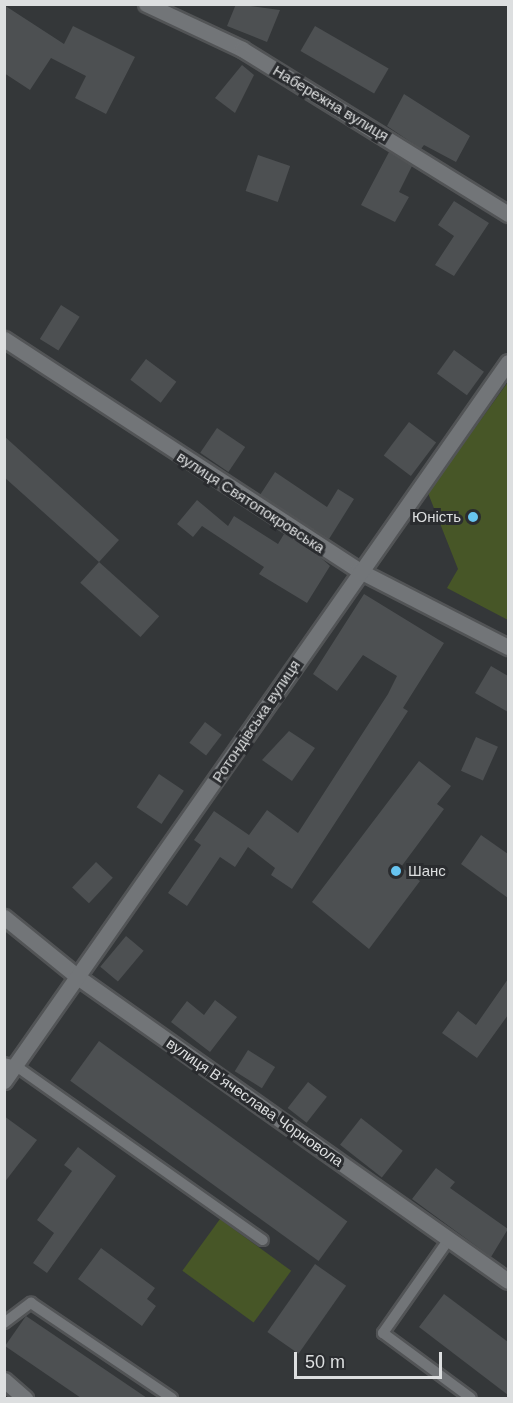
<!DOCTYPE html>
<meta charset="utf-8">
<style>
body{margin:0}
#map{position:relative;width:513px;height:1403px;overflow:hidden;background:#343739;font-family:Helvetica,sans-serif}
div>[style]{position:absolute}
.green>*{inset:0;background:#475627;transform-origin:0 0}
.building>*{inset:0;background:#4d5052;transform-origin:0 0}
.roads{filter:drop-shadow(2px 0 #525456) drop-shadow(-2px 0 #525456) drop-shadow(0 2px #525456) drop-shadow(0 -2px #525456)}
.lane>*{height:10px;margin:-5px;padding:0 5px;transform-origin:5px;border-radius:5px;background:#727578}
.street>*{height:15px;margin:-7.5px;padding:0 7.5px;transform-origin:7.5px;border-radius:7.5px;background:#727578}
.dots>*{width:16px;height:16px;translate:-50% -50%;box-sizing:border-box;border:3px solid #2a2c2f;border-radius:50%}
span{translate:-50% -50%;white-space:nowrap;text-align:center;line-height:1.15;-webkit-text-stroke:6px #2a2c2f;paint-order:stroke}
.street-label{font-size:15px;color:#dddfe0}
.poi-label{font-size:15px;color:#dddfe0}
.right{translate:-100% -50%;text-align:right}
.left{translate:0 -50%;text-align:left}
.frame{position:absolute;inset:0;border:6px solid #dddfe0;pointer-events:none}
.scale{position:absolute;left:294px;top:1352px;width:148px;height:27px;box-sizing:border-box;border:3px solid #dddfe0;border-top:0;padding-left:8px;font-size:18px;line-height:21px;white-space:nowrap;color:#dddfe0;-webkit-text-stroke:4px #2a2c2f;paint-order:stroke}
</style>
<div id="map">
<div class="green">
<div style="clip-path:polygon(508px 382px,508px 620px,447px 588px,458px 569px,428px 493px)"></div>
<div style="left:220px;top:1219px;width:88px;height:64px;rotate:36deg"></div>
</div>
<div class="building">
<div style="clip-path:polygon(236px 4px,280px 10px,267px 42px,227px 26px)"></div>
<div style="clip-path:polygon(4px 5px,64px 44px,73px 26px,135px 57px,106px 114px,75px 98px,86px 76px,51px 58px,30px 90px,4px 73px)"></div>
<div style="left:315px;top:26px;width:85px;height:29px;rotate:30deg"></div>
<div style="clip-path:polygon(242px 65px,254px 75px,235px 113px,215px 98px)"></div>
<div style="clip-path:polygon(404px 94px,470px 136px,456px 162px,424px 145px,421px 149px,387px 126px)"></div>
<div style="clip-path:polygon(389px 152px,412px 166px,399px 192px,409px 197px,395px 222px,361px 205px)"></div>
<div style="left:258px;top:155px;width:34px;height:38px;rotate:19deg"></div>
<div style="clip-path:polygon(454px 201px,489px 223px,454px 276px,435px 265px,454px 236px,438px 225px)"></div>
<div style="left:61px;top:305px;width:22px;height:40px;rotate:32deg"></div>
<div style="left:454px;top:350px;width:37px;height:29px;rotate:36deg"></div>
<div style="left:146px;top:359px;width:38px;height:26px;rotate:37deg"></div>
<div style="left:409px;top:422px;width:34px;height:42px;rotate:37deg"></div>
<div style="left:217px;top:428px;width:34px;height:30px;rotate:34deg"></div>
<div style="clip-path:polygon(4px 436px,119px 540px,99px 562px,4px 477px)"></div>
<div style="clip-path:polygon(275px 472px,327px 507px,338px 489px,354px 499px,329px 539px,260px 495px)"></div>
<div style="clip-path:polygon(197px 500px,228px 526px,234px 516px,278px 544px,284px 534px,319px 556px,330px 566px,307px 603px,259px 574px,264px 567px,202px 526px,193px 537px,177px 524px)"></div>
<div style="left:99px;top:562px;width:81px;height:28px;rotate:42deg"></div>
<div style="clip-path:polygon(364px 594px,444px 643px,403px 708px,408px 711px,292px 889px,271px 875px,275px 868px,248px 847px,235px 867px,220px 857px,187px 906px,168px 893px,201px 845px,194px 840px,214px 811px,249px 835px,267px 810px,298px 833px,388px 694px,397px 676px,363px 655px,337px 691px,313px 674px)"></div>
<div style="clip-path:polygon(491px 666px,508px 676px,508px 712px,475px 693px)"></div>
<div style="left:205px;top:722px;width:21px;height:26px;rotate:37deg"></div>
<div style="clip-path:polygon(289px 731px,315px 748px,292px 781px,262px 760px)"></div>
<div style="left:476px;top:737px;width:24px;height:37px;rotate:24deg"></div>
<div style="clip-path:polygon(419px 761px,451px 786px,437px 804px,444px 809px,401px 867px,420px 881px,369px 949px,312px 902px)"></div>
<div style="left:159px;top:774px;width:30px;height:40px;rotate:34deg"></div>
<div style="clip-path:polygon(481px 835px,508px 854px,508px 898px,461px 864px)"></div>
<div style="left:96px;top:862px;width:23px;height:35px;rotate:43deg"></div>
<div style="left:126px;top:936px;width:23px;height:40px;rotate:40deg"></div>
<div style="clip-path:polygon(508px 979px,508px 1015px,477px 1058px,442px 1033px,458px 1011px,476px 1025px)"></div>
<div style="clip-path:polygon(215px 1000px,237px 1017px,210px 1052px,171px 1022px,187px 1001px,204px 1015px)"></div>
<div style="left:99px;top:1041px;width:307px;height:49px;rotate:36deg"></div>
<div style="left:248px;top:1050px;width:32px;height:25px;rotate:32deg"></div>
<div style="left:308px;top:1082px;width:24px;height:33px;rotate:38deg"></div>
<div style="clip-path:polygon(4px 1116px,37px 1140px,4px 1183px)"></div>
<div style="left:361px;top:1118px;width:53px;height:34px;rotate:38deg"></div>
<div style="clip-path:polygon(78px 1147px,116px 1176px,47px 1273px,33px 1263px,54px 1233px,37px 1220px,72px 1171px,64px 1165px)"></div>
<div style="clip-path:polygon(436px 1168px,455px 1182px,450px 1188px,508px 1229px,491px 1257px,412px 1199px)"></div>
<div style="clip-path:polygon(101px 1248px,155px 1288px,147px 1299px,156px 1306px,142px 1326px,78px 1279px)"></div>
<div style="left:315px;top:1264px;width:38px;height:83px;rotate:35deg"></div>
<div style="clip-path:polygon(444px 1294px,508px 1342px,508px 1395px,419px 1327px)"></div>
<div style="clip-path:polygon(26px 1316px,147px 1398px,81px 1398px,5px 1346px)"></div>
</div>
<div class="roads">
<div class="lane">
<div style="left:4px;top:1063px;width:12px;rotate:14deg"></div>
<div style="left:16px;top:1066px;width:302px;rotate:35.2deg"></div>
<div style="left:449px;top:1239px;width:115px;rotate:125.1deg"></div>
<div style="left:383px;top:1333px;width:109px;rotate:36.5deg"></div>
<div style="left:4px;top:1323px;width:34px;rotate:-37deg"></div>
<div style="left:31px;top:1303px;width:170px;rotate:34deg"></div>
</div>
<div class="street">
<div style="left:146px;top:4px;width:106px;rotate:25.1deg"></div>
<div style="left:242px;top:49px;width:313px;rotate:31.8deg"></div>
<div style="left:4px;top:339px;width:423px;rotate:33.1deg"></div>
<div style="left:358px;top:570px;width:169px;rotate:27.2deg"></div>
<div style="left:4px;top:917px;width:97px;rotate:39.1deg"></div>
<div style="left:79px;top:978px;width:525px;rotate:35.23deg"></div>
<div style="left:4px;top:1081px;width:878px;rotate:-54.97deg"></div>
<div style="left:4px;top:1380px;width:28px;rotate:41deg"></div>
</div>
</div>
<div class="dots">
<div style="left:473px;top:517px;background:#67c4f0"></div>
<div style="left:396px;top:871px;background:#67c4f0"></div>
</div>
<div class="street-label">
<span style="left:331px;top:103px;rotate:31deg">Набережна вулиця</span>
<span style="left:251px;top:502px;rotate:33deg">вулиця Святопокровська</span>
<span style="left:256px;top:721px;rotate:-56deg">Ротондівська вулиця</span>
<span style="left:255px;top:1102px;rotate:35deg">вулиця Вʼячеслава Чорновола</span>
</div>
<div class="poi-label">
<span class="right" style="left:461px;top:517px">Юність</span>
<span class="left" style="left:408px;top:871px">Шанс</span>
</div>
<div class="frame"></div>
<div class="scale">50 m</div>
</div>
